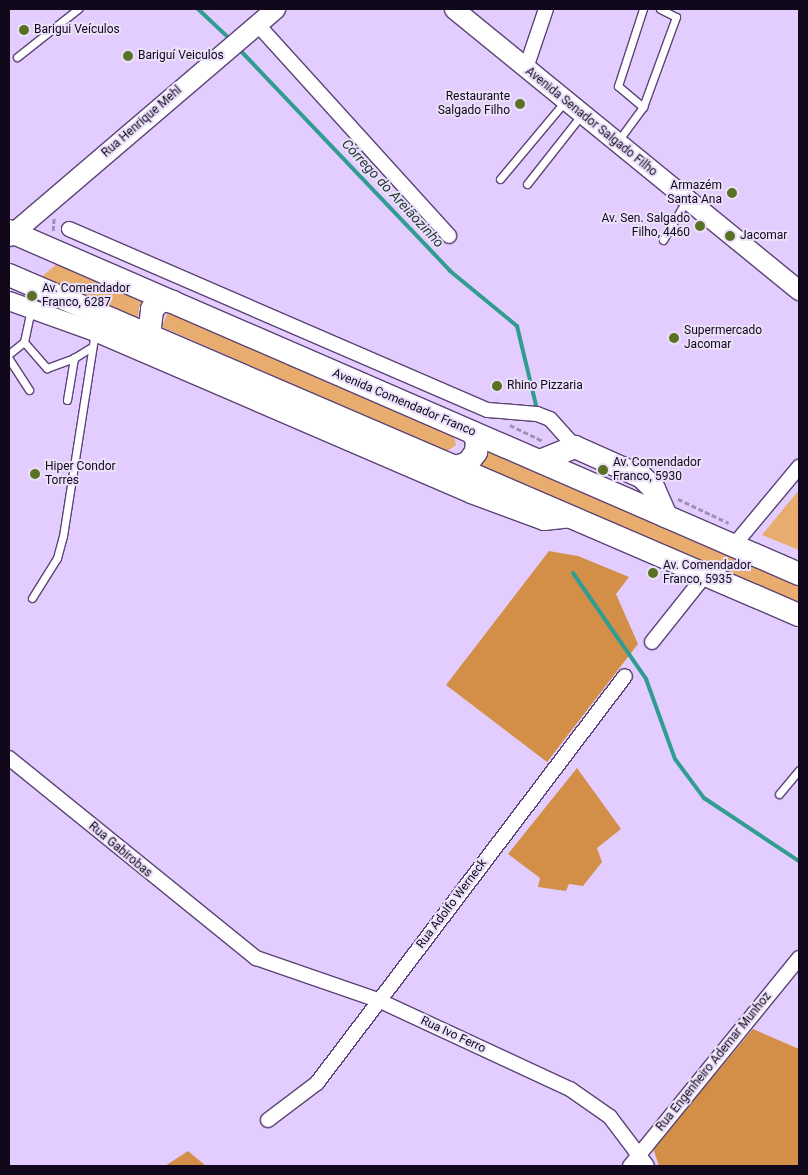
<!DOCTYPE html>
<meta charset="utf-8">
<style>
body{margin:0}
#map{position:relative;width:808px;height:1175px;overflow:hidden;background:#e3cdfe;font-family:Roboto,sans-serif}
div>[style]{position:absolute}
.green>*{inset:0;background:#e9ac6f}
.forest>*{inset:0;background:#d38f47}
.stream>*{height:4px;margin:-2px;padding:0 2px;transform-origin:2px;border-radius:2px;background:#319c91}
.path>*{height:2.5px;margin-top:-1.25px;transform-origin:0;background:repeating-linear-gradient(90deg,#a18fb6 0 5px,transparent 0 7.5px)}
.roads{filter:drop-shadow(1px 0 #5c4377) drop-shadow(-1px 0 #5c4377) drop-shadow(0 1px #5c4377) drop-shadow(0 -1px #5c4377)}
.service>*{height:7px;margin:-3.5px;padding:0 3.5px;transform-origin:3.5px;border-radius:3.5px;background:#fff}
.minor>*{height:14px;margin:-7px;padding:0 7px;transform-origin:7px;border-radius:7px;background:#fff}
.tertiary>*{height:18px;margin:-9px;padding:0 9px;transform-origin:9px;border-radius:9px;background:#fff}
.secondary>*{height:19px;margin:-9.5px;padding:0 9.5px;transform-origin:9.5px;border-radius:9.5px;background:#fff}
.trunk>*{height:22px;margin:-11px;padding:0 11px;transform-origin:11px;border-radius:11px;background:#fff}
.dots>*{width:14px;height:14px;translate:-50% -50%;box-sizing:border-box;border:2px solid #ebe0f9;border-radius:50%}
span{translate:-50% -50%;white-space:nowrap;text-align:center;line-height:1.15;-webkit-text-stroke:4px #ebe0f9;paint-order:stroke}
.poi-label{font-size:12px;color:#12081c}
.left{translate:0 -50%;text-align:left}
.right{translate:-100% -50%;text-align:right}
.street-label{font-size:12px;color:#12081c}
.water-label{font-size:14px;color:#1f3633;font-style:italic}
.frame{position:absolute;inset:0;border:10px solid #12081c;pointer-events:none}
</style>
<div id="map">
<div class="green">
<div style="clip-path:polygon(58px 263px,150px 301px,139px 307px,138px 318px,40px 278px)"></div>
<div style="clip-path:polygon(168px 311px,454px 435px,456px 445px,446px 452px,162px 327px)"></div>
<div style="clip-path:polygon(488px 450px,799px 581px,799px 604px,475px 465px,483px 462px)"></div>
<div style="clip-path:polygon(799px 490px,799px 550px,762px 535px)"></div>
</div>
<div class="forest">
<div style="clip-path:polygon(549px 551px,578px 556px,629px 577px,616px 594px,638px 644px,547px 762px,446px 685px)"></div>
<div style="clip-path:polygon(577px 768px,621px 829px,597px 848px,602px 862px,583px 886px,569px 884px,566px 891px,538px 887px,540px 878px,508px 854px)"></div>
<div style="clip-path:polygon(753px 1029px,799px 1049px,799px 1166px,659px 1166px,653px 1148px)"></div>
<div style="clip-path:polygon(188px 1151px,206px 1166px,165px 1166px)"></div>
</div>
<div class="stream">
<div style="left:198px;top:9px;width:44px;rotate:43.2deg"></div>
<div style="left:238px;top:48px;width:308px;rotate:46.4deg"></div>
<div style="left:450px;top:271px;width:87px;rotate:39.4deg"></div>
<div style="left:517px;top:326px;width:85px;rotate:76.5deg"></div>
<div style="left:573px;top:573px;width:129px;rotate:55.4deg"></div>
<div style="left:646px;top:679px;width:85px;rotate:70.1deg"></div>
<div style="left:675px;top:759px;width:49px;rotate:53.4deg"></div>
<div style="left:704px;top:798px;width:114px;rotate:33.6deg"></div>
</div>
<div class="path">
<div style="left:53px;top:231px;width:13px;rotate:-86deg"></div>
<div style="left:510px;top:425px;width:37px;rotate:26deg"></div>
<div style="left:678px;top:499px;width:56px;rotate:25.2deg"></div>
</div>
<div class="roads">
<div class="service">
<div style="left:643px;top:9px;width:81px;rotate:108deg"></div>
<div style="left:618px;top:86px;width:33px;rotate:40deg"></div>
<div style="left:17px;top:57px;width:78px;rotate:-38.2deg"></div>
<div style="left:618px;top:141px;width:42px;rotate:-53.7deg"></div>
<div style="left:643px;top:107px;width:96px;rotate:-69.9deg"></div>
<div style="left:676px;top:17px;width:18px;rotate:-153deg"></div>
<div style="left:500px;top:179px;width:103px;rotate:-50.1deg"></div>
<div style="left:527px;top:184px;width:89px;rotate:-51.8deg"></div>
<div style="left:663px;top:240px;width:45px;rotate:-59.5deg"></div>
<div style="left:24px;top:342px;width:35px;rotate:49deg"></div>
<div style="left:47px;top:368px;width:29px;rotate:-20deg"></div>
<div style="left:9px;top:354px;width:19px;rotate:-39deg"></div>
<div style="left:24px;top:342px;width:34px;rotate:-78deg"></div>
<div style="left:9px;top:359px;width:37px;rotate:57deg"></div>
<div style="left:67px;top:400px;width:43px;rotate:-80.5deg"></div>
<div style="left:74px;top:358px;width:19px;rotate:-32deg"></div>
<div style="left:32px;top:598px;width:47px;rotate:-58deg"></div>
<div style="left:57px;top:558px;width:23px;rotate:-75deg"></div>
<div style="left:63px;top:536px;width:206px;rotate:-81.1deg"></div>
<div style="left:779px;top:794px;width:31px;rotate:-50deg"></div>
</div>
<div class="minor">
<div style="left:257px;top:24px;width:286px;rotate:47.8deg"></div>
<div style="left:526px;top:68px;width:62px;rotate:-71.3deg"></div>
<div style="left:69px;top:229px;width:456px;rotate:23.4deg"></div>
<div style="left:488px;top:410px;width:49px;rotate:4.7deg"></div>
<div style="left:537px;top:414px;width:14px;rotate:21deg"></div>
<div style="left:550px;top:419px;width:38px;rotate:48deg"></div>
<div style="left:734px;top:545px;width:102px;rotate:-50.2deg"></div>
<div style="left:652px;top:642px;width:87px;rotate:-51.5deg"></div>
<div style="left:9px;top:758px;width:318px;rotate:39deg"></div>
<div style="left:256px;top:958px;width:129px;rotate:19deg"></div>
<div style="left:378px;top:1000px;width:212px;rotate:24.9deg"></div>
<div style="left:570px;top:1089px;width:49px;rotate:35deg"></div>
<div style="left:610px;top:1117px;width:61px;rotate:52.9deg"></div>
<div style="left:268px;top:1120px;width:61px;rotate:-37.1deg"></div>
<div style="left:317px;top:1083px;width:510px;rotate:-52.88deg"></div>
<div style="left:630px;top:1166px;width:268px;rotate:-50.9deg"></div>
</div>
<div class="tertiary">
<div style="left:9px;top:301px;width:91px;rotate:19.8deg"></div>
<div style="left:95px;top:332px;width:409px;rotate:23.3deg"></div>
<div style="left:471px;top:494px;width:78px;rotate:20.3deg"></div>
<div style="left:544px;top:521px;width:28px;rotate:-6deg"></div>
</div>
<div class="secondary">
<div style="left:454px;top:9px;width:445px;rotate:39.2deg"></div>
<div style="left:9px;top:236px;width:350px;rotate:-40.5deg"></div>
</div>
<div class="trunk">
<div style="left:9px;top:231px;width:861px;rotate:23.47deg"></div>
<div style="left:9px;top:275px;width:860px;rotate:23.29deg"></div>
<div style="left:149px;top:335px;width:26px;rotate:-83deg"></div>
<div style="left:152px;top:309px;width:13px;rotate:-42deg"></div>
<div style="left:162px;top:300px;width:11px;rotate:10deg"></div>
<div style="left:540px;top:461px;width:38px;rotate:-22deg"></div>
<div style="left:575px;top:447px;width:73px;rotate:24.1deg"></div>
<div style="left:642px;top:477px;width:17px;rotate:45deg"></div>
<div style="left:654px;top:489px;width:30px;rotate:66deg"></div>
<div style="left:455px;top:467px;width:14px;rotate:-17deg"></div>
<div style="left:468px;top:463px;width:14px;rotate:-54deg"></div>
<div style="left:476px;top:452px;width:12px;rotate:-85deg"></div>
<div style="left:477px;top:440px;width:9px;rotate:-122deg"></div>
</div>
</div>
<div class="dots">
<div style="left:24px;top:30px;background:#587123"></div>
<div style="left:128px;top:56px;background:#587123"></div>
<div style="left:520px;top:104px;background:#587123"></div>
<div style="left:732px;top:193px;background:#587123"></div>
<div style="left:700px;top:226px;background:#587123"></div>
<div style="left:730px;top:236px;background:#587123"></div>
<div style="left:32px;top:296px;background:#587123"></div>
<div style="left:674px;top:338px;background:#587123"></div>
<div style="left:497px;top:386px;background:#587123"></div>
<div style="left:603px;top:470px;background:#587123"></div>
<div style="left:35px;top:474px;background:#587123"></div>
<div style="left:653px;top:573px;background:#587123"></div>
</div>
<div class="poi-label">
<span class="left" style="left:34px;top:30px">Barigui Veículos</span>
<span class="left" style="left:138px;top:56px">Bariguí Veiculos</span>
<span class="right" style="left:510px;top:104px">Restaurante<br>Salgado Filho</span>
<span class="right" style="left:722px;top:193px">Armazém<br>Santa Ana</span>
<span class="right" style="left:690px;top:226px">Av. Sen. Salgado<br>Filho, 4460</span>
<span class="left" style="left:740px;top:236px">Jacomar</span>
<span class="left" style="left:42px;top:296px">Av. Comendador<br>Franco, 6287</span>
<span class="left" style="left:684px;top:338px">Supermercado<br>Jacomar</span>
<span class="left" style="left:507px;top:386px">Rhino Pizzaria</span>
<span class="left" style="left:613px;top:470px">Av. Comendador<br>Franco, 5930</span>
<span class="left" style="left:45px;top:474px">Hiper Condor<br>Torres</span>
<span class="left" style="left:663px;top:573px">Av. Comendador<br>Franco, 5935</span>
</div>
<div class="street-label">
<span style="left:142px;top:122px;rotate:-41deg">Rua Henrique Mehl</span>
<span style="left:591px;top:122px;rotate:39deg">Avenida Senador Salgado Filho</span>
<span style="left:404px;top:403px;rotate:23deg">Avenida Comendador Franco</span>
<span style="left:120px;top:850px;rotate:40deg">Rua Gabirobas</span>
<span style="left:452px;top:904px;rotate:-53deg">Rua Adolfo Werneck</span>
<span style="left:453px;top:1035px;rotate:25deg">Rua Ivo Ferro</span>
<span style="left:714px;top:1062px;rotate:-51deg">Rua Engenheiro Ademar Munhoz</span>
</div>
<div class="water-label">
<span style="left:393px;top:193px;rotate:47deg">Córrego do Areiãozinho</span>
</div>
<div class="frame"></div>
</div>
